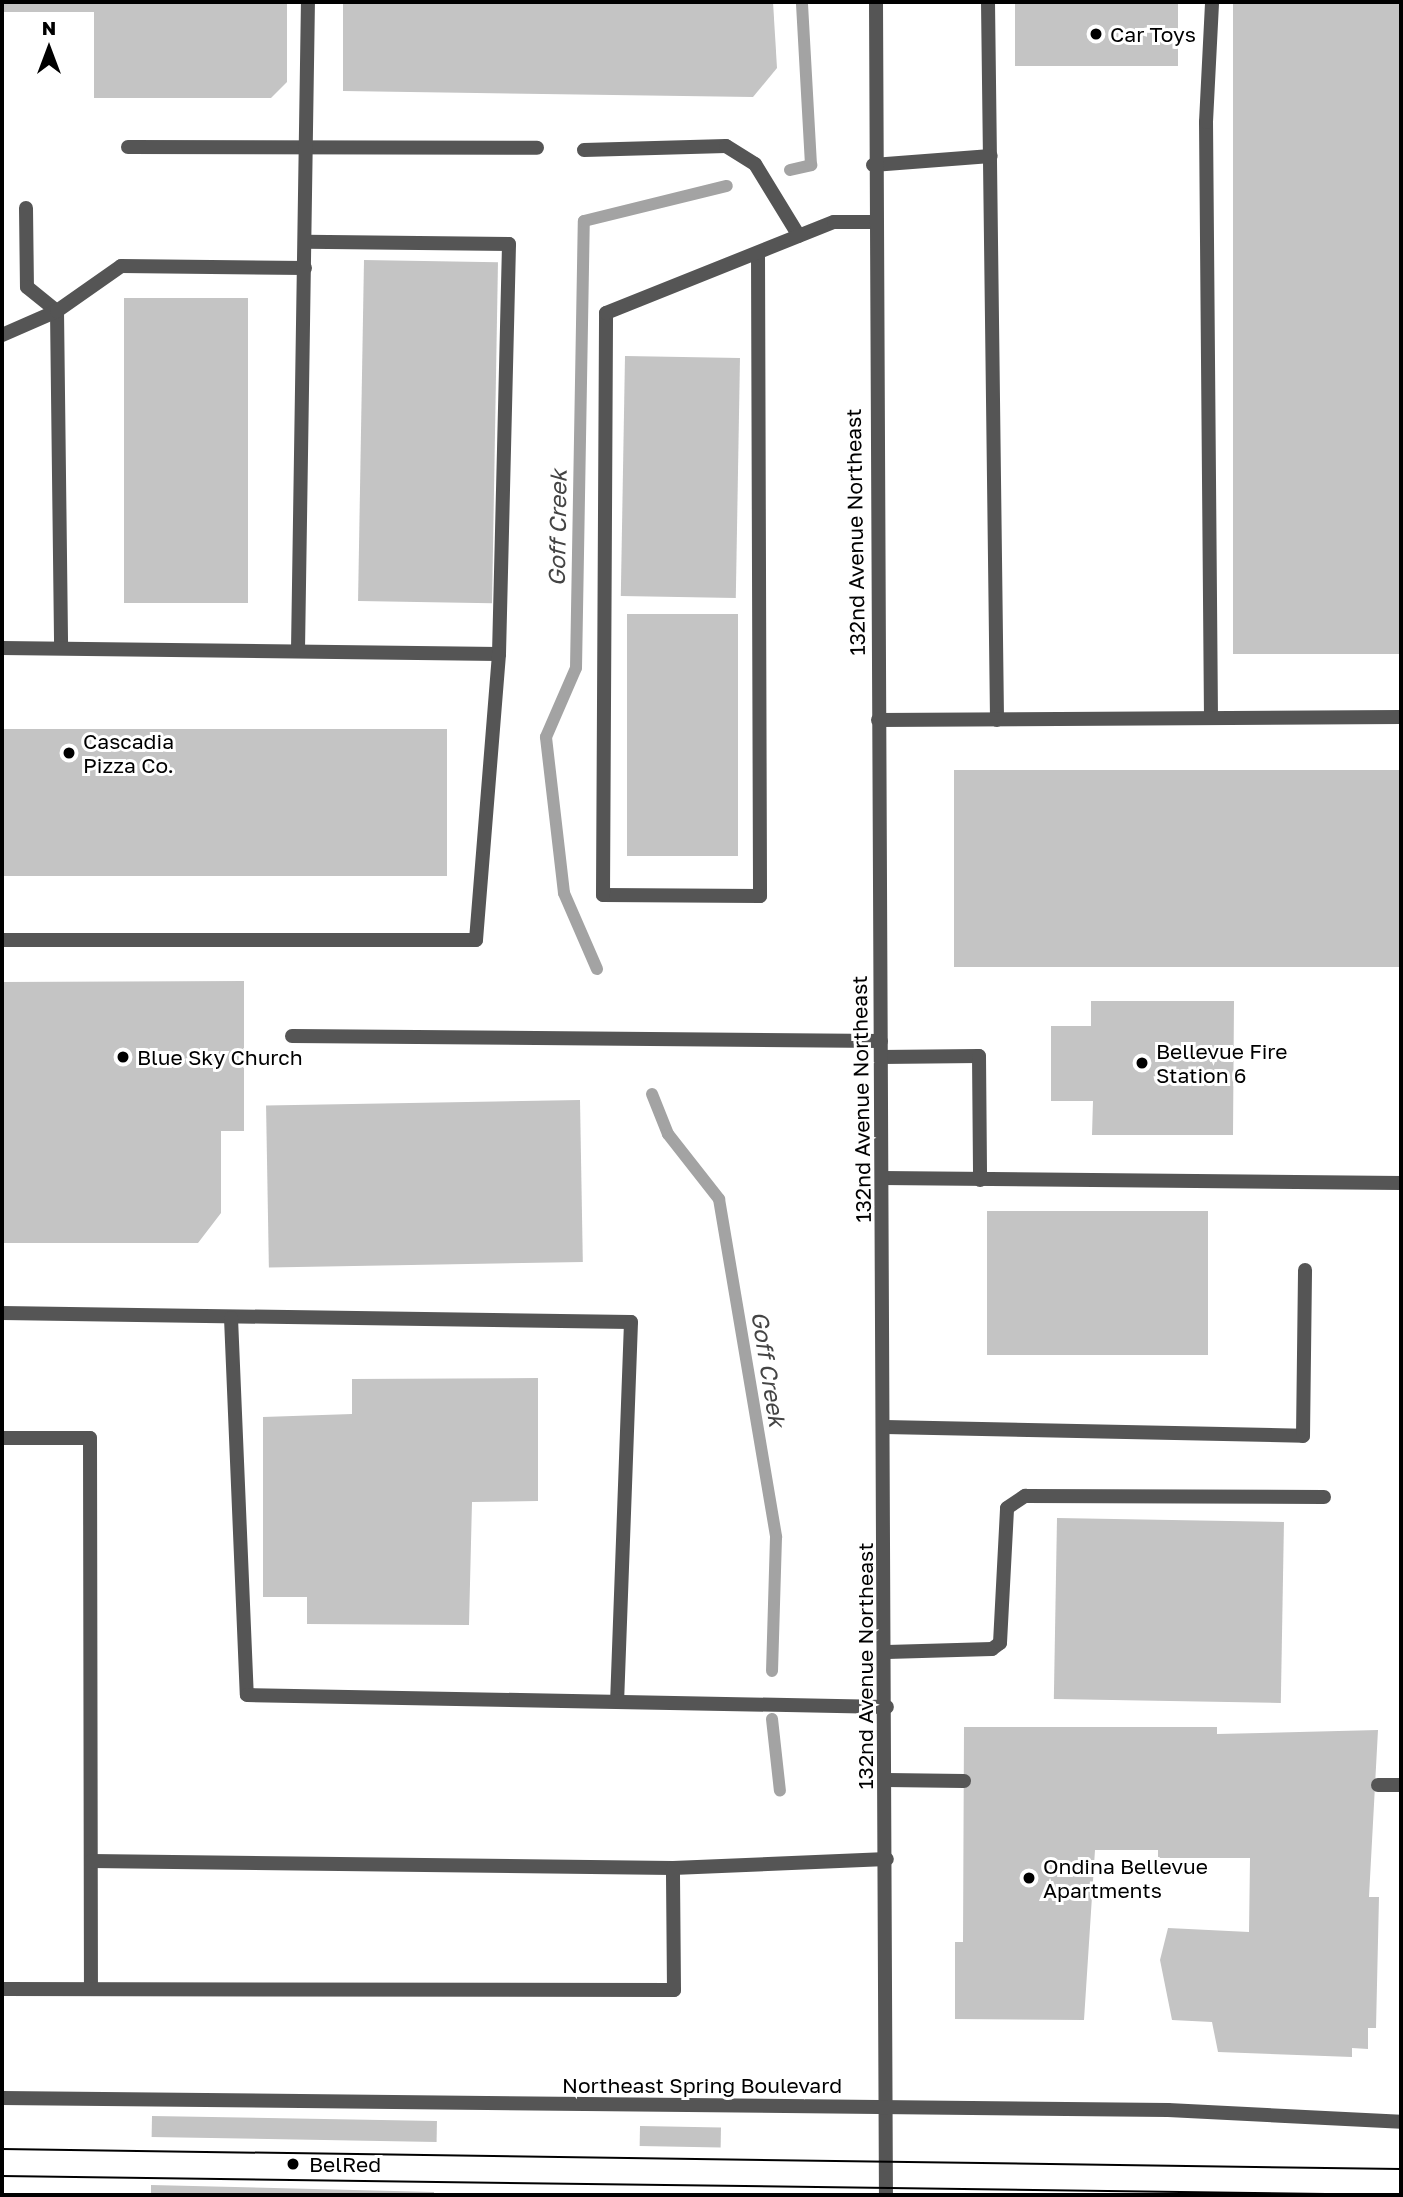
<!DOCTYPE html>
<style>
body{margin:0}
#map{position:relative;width:1403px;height:2197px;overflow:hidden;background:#fff;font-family:"Golos Text",sans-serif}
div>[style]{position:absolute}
.stream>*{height:12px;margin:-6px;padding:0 6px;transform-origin:6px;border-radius:6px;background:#a3a3a3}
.building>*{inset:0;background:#c4c4c4;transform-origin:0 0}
.service>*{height:14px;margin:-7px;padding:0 7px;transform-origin:7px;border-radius:7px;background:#555}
.tertiary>*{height:14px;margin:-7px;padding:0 7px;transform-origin:7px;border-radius:7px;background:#555}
.tram>*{height:2px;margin:-1px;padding:0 1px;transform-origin:1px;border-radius:1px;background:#000}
.dots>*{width:19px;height:19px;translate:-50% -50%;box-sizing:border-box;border:4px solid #fff;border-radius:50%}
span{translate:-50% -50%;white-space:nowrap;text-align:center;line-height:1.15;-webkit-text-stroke:6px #fff;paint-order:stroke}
.poi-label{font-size:21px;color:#000}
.left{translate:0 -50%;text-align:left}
.street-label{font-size:21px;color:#000}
.water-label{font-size:23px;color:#444;font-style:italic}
.frame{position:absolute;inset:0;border:4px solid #000;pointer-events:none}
.north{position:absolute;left:14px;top:14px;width:70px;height:70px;-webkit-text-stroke:5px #fff;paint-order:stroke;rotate:0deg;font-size:19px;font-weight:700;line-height:28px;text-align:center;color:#000}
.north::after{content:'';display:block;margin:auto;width:24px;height:32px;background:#000;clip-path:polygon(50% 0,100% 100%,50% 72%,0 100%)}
</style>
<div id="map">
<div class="stream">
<div style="left:790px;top:170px;width:22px;rotate:-13deg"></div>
<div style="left:811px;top:165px;width:163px;rotate:-93.2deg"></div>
<div style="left:597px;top:969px;width:83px;rotate:-113.5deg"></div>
<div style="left:564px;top:893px;width:157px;rotate:-96.6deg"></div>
<div style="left:546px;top:737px;width:75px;rotate:-66.5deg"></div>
<div style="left:576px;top:668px;width:447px;rotate:-89deg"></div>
<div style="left:584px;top:221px;width:147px;rotate:-13.8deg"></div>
<div style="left:652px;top:1094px;width:43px;rotate:68.2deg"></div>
<div style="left:668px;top:1134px;width:83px;rotate:51.9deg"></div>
<div style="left:719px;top:1199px;width:343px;rotate:80.4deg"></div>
<div style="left:776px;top:1537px;width:134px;rotate:91.7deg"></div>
<div style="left:772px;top:1719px;width:72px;rotate:83.7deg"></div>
</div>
<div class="building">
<div style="clip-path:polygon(2px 2px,287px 2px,287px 82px,271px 98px,94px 98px,94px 12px,2px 12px)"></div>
<div style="clip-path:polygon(343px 2px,773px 2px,777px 68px,753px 97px,343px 91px)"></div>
<div style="left:1015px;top:2px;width:163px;height:64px"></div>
<div style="left:1233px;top:2px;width:168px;height:652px"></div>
<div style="left:364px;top:260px;width:134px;height:341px;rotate:1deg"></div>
<div style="left:124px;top:298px;width:124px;height:305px"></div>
<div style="left:625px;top:356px;width:115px;height:240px;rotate:1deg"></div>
<div style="left:627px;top:614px;width:111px;height:242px"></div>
<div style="left:2px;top:729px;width:445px;height:147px"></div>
<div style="left:954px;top:770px;width:447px;height:197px"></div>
<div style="clip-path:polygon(244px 981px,244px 1131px,221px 1131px,221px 1213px,198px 1243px,2px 1243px,2px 982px)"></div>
<div style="clip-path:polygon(1091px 1001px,1234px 1001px,1233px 1135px,1092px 1135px,1093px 1101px,1051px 1101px,1051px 1026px,1091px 1026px)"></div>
<div style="left:580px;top:1100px;width:162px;height:314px;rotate:89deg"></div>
<div style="left:987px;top:1211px;width:221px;height:144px"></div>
<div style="clip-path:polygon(538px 1378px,538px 1501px,472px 1502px,469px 1625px,307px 1624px,307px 1597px,263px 1597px,263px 1417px,352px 1414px,352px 1379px)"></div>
<div style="left:1057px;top:1518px;width:227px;height:181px;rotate:1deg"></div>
<div style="clip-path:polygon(964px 1727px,1217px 1727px,1217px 1734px,1378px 1730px,1369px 1897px,1379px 1897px,1376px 2028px,1368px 2028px,1368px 2049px,1352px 2048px,1352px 2057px,1218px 2052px,1212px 2022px,1172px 2020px,1160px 1960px,1168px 1928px,1249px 1932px,1250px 1858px,1158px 1858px,1158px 1850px,1095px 1850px,1084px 2020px,955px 2019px,955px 1942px,963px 1942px)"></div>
<div style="left:152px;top:2116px;width:285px;height:21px;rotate:1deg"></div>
<div style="left:640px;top:2126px;width:81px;height:20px;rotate:1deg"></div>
<div style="clip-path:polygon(151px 2185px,434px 2192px,434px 2195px,151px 2195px)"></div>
</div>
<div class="service">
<div style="left:988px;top:2px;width:718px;rotate:89.28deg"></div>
<div style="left:128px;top:147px;width:409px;rotate:0.1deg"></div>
<div style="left:584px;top:150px;width:142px;rotate:-1.6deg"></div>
<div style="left:726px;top:146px;width:34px;rotate:32deg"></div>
<div style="left:755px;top:164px;width:84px;rotate:58.6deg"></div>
<div style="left:873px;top:165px;width:118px;rotate:-4.4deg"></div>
<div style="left:26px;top:208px;width:79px;rotate:89.3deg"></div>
<div style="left:27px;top:287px;width:38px;rotate:39deg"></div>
<div style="left:57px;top:311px;width:337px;rotate:89.3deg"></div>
<div style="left:758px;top:253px;width:643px;rotate:89.82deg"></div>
<div style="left:760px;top:896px;width:157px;rotate:-179.6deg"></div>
<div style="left:603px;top:895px;width:582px;rotate:-89.7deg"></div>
<div style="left:606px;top:313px;width:245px;rotate:-21.8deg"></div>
<div style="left:834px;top:222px;width:39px"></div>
<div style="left:2px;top:335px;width:60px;rotate:-23.6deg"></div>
<div style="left:57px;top:311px;width:78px;rotate:-35.1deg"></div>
<div style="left:121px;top:266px;width:184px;rotate:0.6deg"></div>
<div style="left:2px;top:648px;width:497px;rotate:0.7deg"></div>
<div style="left:499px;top:654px;width:410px;rotate:-88.6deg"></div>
<div style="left:509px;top:244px;width:203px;rotate:-179.4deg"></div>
<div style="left:298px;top:650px;width:648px;rotate:-89.12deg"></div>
<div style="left:1211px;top:718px;width:596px;rotate:-90.48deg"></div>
<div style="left:1206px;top:122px;width:120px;rotate:-87.1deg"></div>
<div style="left:878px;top:720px;width:523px;rotate:-0.33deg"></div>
<div style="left:2px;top:940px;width:474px"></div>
<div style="left:476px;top:940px;width:287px;rotate:-85.4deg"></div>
<div style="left:292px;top:1036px;width:589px;rotate:0.49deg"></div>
<div style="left:881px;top:1057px;width:98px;rotate:-0.6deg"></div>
<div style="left:979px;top:1056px;width:124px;rotate:89.5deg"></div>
<div style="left:882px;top:1178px;width:519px;rotate:0.55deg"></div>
<div style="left:2px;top:1313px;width:629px;rotate:0.82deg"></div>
<div style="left:631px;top:1322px;width:379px;rotate:92.1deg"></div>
<div style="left:231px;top:1318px;width:377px;rotate:87.6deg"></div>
<div style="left:247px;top:1695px;width:640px;rotate:1.07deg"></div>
<div style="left:885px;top:1427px;width:418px;rotate:1.2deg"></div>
<div style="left:1303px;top:1436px;width:166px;rotate:-89.3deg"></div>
<div style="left:2px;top:1438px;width:88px"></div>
<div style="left:90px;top:1438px;width:551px;rotate:89.9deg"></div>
<div style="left:887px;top:1652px;width:105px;rotate:-1.6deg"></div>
<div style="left:992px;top:1649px;width:10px;rotate:-37deg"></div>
<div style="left:1000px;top:1643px;width:135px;rotate:-87deg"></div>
<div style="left:1007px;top:1508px;width:22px;rotate:-34deg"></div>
<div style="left:1025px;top:1496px;width:299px;rotate:0.2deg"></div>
<div style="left:887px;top:1780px;width:77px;rotate:0.7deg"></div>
<div style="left:1378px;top:1785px;width:23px"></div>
<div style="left:91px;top:1861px;width:582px;rotate:0.69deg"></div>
<div style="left:673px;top:1868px;width:214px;rotate:-2.4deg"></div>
<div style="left:2px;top:1989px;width:672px;rotate:0.09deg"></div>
<div style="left:674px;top:1990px;width:122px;rotate:-90.5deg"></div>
</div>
<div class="tertiary">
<div style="left:876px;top:2px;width:2193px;rotate:89.74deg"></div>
<div style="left:2px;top:2098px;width:1166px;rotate:0.59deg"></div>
<div style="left:1168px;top:2110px;width:233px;rotate:2.9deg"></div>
</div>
<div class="tram">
<div style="left:2px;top:2149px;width:1399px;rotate:0.82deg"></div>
<div style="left:2px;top:2176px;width:1399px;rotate:0.78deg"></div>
</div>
<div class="dots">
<div style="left:1096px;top:34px;background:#000"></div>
<div style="left:69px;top:753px;background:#000"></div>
<div style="left:123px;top:1057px;background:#000"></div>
<div style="left:1142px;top:1063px;background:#000"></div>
<div style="left:1029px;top:1878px;background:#000"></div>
<div style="left:293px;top:2164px;background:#000"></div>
</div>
<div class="poi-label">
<span class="left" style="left:1110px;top:34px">Car Toys</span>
<span class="left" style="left:83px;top:753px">Cascadia<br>Pizza Co.</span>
<span class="left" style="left:1156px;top:1063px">Bellevue Fire<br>Station 6</span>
<span class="left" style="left:137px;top:1057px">Blue Sky Church</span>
<span class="left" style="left:1043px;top:1878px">Ondina Bellevue<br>Apartments</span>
<span class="left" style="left:309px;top:2164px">BelRed</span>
</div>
<div class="street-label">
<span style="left:855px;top:532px;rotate:-91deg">132nd Avenue Northeast</span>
<span style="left:861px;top:1099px;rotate:-91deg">132nd Avenue Northeast</span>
<span style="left:865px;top:1666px;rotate:-90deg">132nd Avenue Northeast</span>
<span style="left:702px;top:2085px">Northeast Spring Boulevard</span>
</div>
<div class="water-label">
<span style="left:557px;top:528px;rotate:-89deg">Goff Creek</span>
<span style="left:769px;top:1369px;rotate:81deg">Goff Creek</span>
</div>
<div class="frame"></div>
<div class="north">N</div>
</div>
